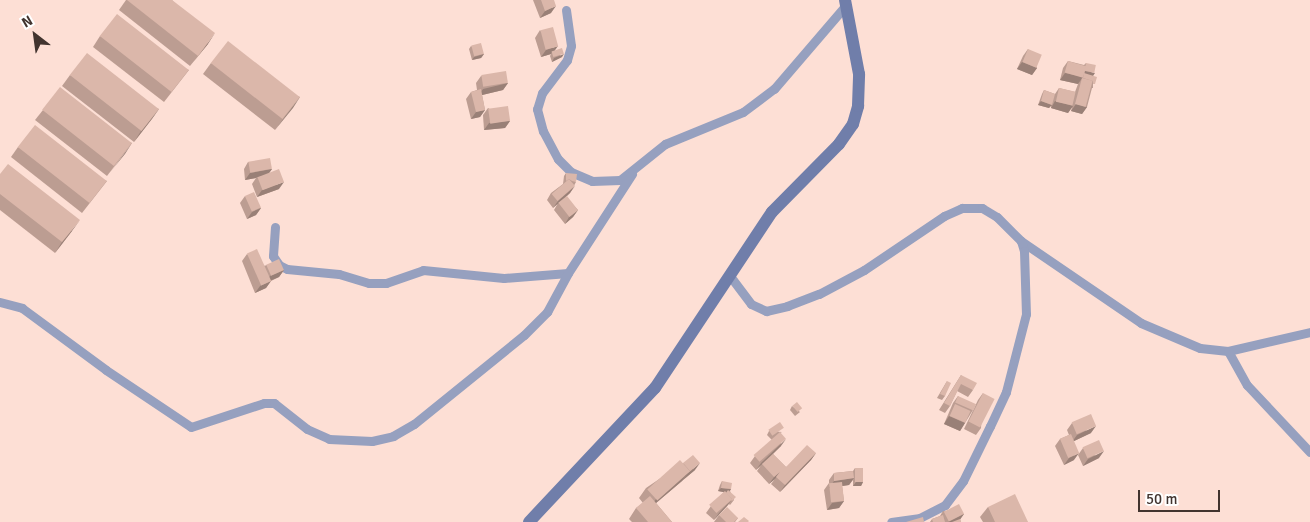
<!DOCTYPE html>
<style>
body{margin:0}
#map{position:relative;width:1310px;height:522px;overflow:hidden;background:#fddfd5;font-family:Signika,sans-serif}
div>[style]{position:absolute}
.minor>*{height:9px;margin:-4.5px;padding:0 4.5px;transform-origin:4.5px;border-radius:4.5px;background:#96a0bf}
.secondary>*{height:12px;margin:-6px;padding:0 6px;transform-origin:6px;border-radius:6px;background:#707eaa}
.wall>*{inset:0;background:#bc9d92}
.shaded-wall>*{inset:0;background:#998077}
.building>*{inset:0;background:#dbb7aa;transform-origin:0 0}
span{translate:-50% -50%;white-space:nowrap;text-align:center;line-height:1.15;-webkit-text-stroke:4.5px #fff;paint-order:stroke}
.north{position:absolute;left:10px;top:10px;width:50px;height:50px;-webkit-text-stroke:4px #fff;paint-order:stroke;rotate:330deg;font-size:14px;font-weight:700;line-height:20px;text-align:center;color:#42342f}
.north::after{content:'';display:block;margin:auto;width:18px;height:22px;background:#42342f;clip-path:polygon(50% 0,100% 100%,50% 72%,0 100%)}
.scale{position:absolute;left:1138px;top:490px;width:82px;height:22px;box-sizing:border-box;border:2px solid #42342f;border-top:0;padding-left:6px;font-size:15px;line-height:18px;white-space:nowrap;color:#42342f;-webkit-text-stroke:4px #fff;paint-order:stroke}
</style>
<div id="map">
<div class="minor">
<div style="left:566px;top:10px;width:36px;rotate:82deg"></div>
<div style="left:571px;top:46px;width:15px;rotate:106deg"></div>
<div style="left:567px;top:60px;width:41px;rotate:127.1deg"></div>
<div style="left:542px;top:93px;width:17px;rotate:107deg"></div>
<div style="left:537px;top:109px;width:23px;rotate:75deg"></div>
<div style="left:543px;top:131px;width:32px;rotate:62deg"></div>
<div style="left:558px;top:159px;width:18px;rotate:45deg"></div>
<div style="left:571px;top:172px;width:23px;rotate:23deg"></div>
<div style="left:592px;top:181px;width:28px;rotate:-2deg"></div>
<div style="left:620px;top:180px;width:58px;rotate:-38.7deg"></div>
<div style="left:665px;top:144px;width:84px;rotate:-22.3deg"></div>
<div style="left:743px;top:112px;width:39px;rotate:-37deg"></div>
<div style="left:774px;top:89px;width:111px;rotate:-49.4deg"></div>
<div style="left:275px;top:227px;width:29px;rotate:94deg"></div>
<div style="left:273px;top:256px;width:11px;rotate:56deg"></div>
<div style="left:279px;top:265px;width:9px;rotate:27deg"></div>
<div style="left:287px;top:269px;width:52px;rotate:5.5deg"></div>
<div style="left:339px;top:274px;width:31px;rotate:17deg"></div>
<div style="left:369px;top:283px;width:17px"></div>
<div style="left:386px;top:283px;width:39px;rotate:-19deg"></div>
<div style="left:423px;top:270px;width:81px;rotate:5.6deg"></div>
<div style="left:504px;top:278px;width:64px;rotate:-4.5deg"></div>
<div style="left:568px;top:273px;width:118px;rotate:-57.1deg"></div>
<div style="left:1021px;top:241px;width:145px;rotate:34.3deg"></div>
<div style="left:1141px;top:323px;width:64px;rotate:23deg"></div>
<div style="left:1200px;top:348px;width:28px;rotate:6deg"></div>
<div style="left:1228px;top:351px;width:84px;rotate:-13deg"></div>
<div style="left:730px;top:276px;width:35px;rotate:53deg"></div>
<div style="left:751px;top:304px;width:17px;rotate:25deg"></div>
<div style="left:766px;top:311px;width:22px;rotate:-13deg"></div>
<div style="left:787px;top:306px;width:34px;rotate:-21deg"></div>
<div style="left:819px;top:294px;width:51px;rotate:-28.1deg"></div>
<div style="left:864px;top:270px;width:97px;rotate:-34deg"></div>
<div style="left:944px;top:216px;width:20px;rotate:-24deg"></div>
<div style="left:962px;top:208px;width:20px"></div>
<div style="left:982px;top:208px;width:17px;rotate:31deg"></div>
<div style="left:997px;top:217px;width:34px;rotate:45deg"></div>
<div style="left:1021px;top:241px;width:10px;rotate:73deg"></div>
<div style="left:1024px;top:251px;width:63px;rotate:88.2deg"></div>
<div style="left:1026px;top:314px;width:81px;rotate:104.4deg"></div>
<div style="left:1006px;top:392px;width:38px;rotate:115deg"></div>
<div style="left:990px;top:426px;width:61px;rotate:116.1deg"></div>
<div style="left:963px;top:481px;width:30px;rotate:127deg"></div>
<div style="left:945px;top:505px;width:28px;rotate:153deg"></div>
<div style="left:920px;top:518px;width:29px;rotate:172deg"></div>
<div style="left:0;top:302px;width:23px;rotate:15deg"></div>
<div style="left:22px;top:308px;width:104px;rotate:36.4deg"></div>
<div style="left:106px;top:370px;width:102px;rotate:33.8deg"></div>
<div style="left:191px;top:427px;width:77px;rotate:-18.2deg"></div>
<div style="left:264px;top:403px;width:10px"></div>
<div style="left:274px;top:403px;width:42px;rotate:38.2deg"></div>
<div style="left:307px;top:429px;width:24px;rotate:24deg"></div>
<div style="left:329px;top:439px;width:43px;rotate:2.7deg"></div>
<div style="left:372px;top:441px;width:22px;rotate:-13deg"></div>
<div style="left:393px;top:436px;width:24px;rotate:-30deg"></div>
<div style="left:414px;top:424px;width:141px;rotate:-39deg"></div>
<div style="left:524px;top:335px;width:33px;rotate:-45deg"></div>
<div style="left:547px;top:312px;width:44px;rotate:-61.7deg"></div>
<div style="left:1228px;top:351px;width:39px;rotate:61deg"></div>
<div style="left:1247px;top:385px;width:92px;rotate:46.8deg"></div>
</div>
<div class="secondary">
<div style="left:529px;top:522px;width:184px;rotate:-46.8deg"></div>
<div style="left:655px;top:388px;width:211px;rotate:-56.4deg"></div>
<div style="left:772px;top:212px;width:95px;rotate:-45.4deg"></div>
<div style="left:839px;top:144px;width:24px;rotate:-55deg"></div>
<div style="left:853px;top:124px;width:19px;rotate:-74deg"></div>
<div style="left:858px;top:106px;width:32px;rotate:-88deg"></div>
<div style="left:859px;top:74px;width:75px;rotate:-100.7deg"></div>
</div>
<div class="wall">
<div style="clip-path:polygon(126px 0,172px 0,208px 44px,190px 66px,119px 10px)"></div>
<div style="clip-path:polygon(533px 0,554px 0,551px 13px,540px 18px)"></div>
<div style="clip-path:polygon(540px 30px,555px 51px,562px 57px,552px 62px,550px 56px,551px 54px,541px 57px,535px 38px)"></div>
<div style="clip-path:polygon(100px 36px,189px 70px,164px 102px,93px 47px)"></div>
<div style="clip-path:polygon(471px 46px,484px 54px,481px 58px,472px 60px,469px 49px)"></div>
<div style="clip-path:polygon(1028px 49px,1037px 68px,1032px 75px,1017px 69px,1023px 56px)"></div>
<div style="clip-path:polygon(1068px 61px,1084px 65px,1086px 63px,1093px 75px,1093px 88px,1092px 88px,1087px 107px,1082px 114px,1071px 111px,1072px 107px,1068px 113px,1051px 108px,1051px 105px,1049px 108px,1038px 105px,1042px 94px,1044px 90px,1055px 94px,1059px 88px,1075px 92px,1078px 84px,1060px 80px,1063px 68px)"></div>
<div style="clip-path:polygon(211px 63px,300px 97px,275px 130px,203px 74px)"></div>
<div style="clip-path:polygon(70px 75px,159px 109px,134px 142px,62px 86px)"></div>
<div style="clip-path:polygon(481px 76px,508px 83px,503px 90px,482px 95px,485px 110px,480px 117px,471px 119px,466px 99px,471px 92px,477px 90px,476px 83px)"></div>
<div style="clip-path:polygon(488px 108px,510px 121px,505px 128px,484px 130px,483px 115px)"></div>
<div style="clip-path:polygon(43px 110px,132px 143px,107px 176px,35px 120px)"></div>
<div style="clip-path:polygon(18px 147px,107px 181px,82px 213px,11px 157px)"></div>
<div style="clip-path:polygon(248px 162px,272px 169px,269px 173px,279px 189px,257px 197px,252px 184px,256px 178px,245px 180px,244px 169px)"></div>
<div style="clip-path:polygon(566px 173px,576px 182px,570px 193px,566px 197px,578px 210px,573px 217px,565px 224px,554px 210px,558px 203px,553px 208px,547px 200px,551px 193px,563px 184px,564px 176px)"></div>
<div style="clip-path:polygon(0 174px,72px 231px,55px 253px,0 210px)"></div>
<div style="clip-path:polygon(245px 196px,261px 208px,256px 215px,247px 219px,240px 203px)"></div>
<div style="clip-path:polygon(247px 254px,265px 266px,266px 265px,284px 270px,279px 277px,271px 281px,266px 288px,255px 293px,242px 261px)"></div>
<div style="clip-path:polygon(961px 375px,973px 390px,968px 397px,957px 391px,950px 406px,945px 413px,939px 410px)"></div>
<div style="clip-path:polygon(947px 381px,945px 396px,942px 400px,937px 398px)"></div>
<div style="clip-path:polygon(983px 393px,981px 428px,976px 435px,964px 429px,978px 400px)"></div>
<div style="clip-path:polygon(958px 396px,973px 410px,960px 431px,944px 424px,953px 403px)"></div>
<div style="clip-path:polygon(792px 406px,800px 412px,795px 416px,790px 410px)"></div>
<div style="clip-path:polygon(1072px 423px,1091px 433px,1074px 441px,1074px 460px,1064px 465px,1055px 446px,1060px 439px,1069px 435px,1067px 430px)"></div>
<div style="clip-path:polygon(769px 431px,782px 432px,780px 433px,781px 446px,773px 454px,786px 467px,816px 453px,811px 460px,780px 492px,771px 484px,775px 479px,769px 484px,757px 471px,761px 465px,756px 470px,750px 463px,755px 456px,772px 440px,767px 435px)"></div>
<div style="clip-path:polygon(1083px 448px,1099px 458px,1083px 466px,1078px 455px)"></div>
<div style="clip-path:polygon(683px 463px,695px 470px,656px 503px,672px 522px,632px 522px,629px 519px,636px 508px,643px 503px,639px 498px,646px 488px)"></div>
<div style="clip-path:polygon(855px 468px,863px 482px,861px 486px,853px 486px,853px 480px,849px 485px,842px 486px,844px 501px,839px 508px,827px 510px,824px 490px,829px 483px,829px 480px,834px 473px,853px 471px)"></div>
<div style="clip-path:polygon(722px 481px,731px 489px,730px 491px,734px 500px,730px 505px,729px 504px,714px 520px,706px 513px,711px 506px,724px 492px,718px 491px,720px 485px)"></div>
<div style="clip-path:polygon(988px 507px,1028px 522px,983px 522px,980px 517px)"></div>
<div style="clip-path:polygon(943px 511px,964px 514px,960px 519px,961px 522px,930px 522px,932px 519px,940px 516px)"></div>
<div style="clip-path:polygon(719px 515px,738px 518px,735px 522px,714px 522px)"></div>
</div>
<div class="shaded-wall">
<div style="clip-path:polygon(556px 6px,551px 13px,540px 18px,545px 11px)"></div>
<div style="clip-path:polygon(215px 33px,208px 44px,190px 66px,198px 56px)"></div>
<div style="clip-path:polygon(558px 46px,553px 53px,552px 52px,551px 54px,541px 57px,546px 50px)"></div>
<div style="clip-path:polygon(484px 54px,481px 58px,472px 60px,474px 57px)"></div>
<div style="clip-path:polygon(564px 54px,562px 57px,552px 62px,554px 58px)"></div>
<div style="clip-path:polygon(1022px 62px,1037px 68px,1032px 75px,1017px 69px)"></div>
<div style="clip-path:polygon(1085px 71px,1095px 73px,1093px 76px,1084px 75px)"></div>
<div style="clip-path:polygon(1065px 73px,1083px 77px,1078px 84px,1060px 80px)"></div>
<div style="clip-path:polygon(508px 83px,503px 90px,478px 96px,483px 89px)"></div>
<div style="clip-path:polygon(300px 97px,293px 108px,275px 130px,283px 119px)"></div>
<div style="clip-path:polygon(1041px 101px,1052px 105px,1049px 108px,1038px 105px)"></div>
<div style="clip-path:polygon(1055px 101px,1073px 106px,1068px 113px,1051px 108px)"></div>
<div style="clip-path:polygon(1076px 104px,1087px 107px,1082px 114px,1071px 111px)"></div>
<div style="clip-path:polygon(159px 109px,152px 119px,134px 142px,141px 131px)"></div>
<div style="clip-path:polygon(485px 110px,480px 117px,471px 119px,476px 112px)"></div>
<div style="clip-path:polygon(510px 121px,505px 128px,484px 130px,489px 123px)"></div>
<div style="clip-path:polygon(132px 143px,125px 154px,107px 176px,115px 166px)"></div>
<div style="clip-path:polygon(272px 169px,267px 176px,257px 177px,256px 178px,245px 180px,250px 173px)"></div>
<div style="clip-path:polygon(284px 182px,279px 189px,257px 197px,262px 190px)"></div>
<div style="clip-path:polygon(575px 186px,570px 193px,553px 208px,558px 201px)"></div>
<div style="clip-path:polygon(261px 208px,256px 215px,247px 219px,252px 212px)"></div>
<div style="clip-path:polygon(578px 210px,573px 217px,565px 224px,569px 217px)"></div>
<div style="clip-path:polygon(80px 220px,72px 231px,55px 253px,62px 242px)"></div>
<div style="clip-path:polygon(284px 270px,279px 277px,265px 283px,270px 276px)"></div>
<div style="clip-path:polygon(271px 281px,266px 288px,255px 293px,260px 286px)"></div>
<div style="clip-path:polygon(949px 416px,965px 423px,960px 431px,944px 424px)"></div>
<div style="clip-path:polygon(1096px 426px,1091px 433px,1072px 442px,1077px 435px)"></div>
<div style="clip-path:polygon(786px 439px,781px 446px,756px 470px,761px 463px)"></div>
<div style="clip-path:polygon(1104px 451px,1099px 458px,1083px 466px,1088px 459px)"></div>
<div style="clip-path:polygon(816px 453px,811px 460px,780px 492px,785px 485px)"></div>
<div style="clip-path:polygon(1079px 453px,1074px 460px,1064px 465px,1069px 458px)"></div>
<div style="clip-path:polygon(700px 463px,695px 470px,683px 480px,688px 473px)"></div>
<div style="clip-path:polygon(690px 471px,682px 481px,649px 509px,656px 499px)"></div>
<div style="clip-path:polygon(780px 472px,775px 479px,769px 484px,774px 477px)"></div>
<div style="clip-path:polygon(854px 478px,849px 485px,829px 488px,834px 481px)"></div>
<div style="clip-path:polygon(856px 482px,863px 482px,861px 486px,853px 486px)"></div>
<div style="clip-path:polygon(721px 488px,731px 489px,728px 493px,718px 491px)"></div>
<div style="clip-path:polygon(732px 499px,727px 506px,714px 520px,719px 513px)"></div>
<div style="clip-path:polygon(844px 501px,839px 508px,827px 510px,832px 503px)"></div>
<div style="clip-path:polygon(964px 514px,959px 521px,957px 522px,948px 522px)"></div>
</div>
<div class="building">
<div style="clip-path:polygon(127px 0,172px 0,215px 33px,198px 56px)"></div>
<div style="clip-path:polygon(541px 0,554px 0,556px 6px,545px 11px)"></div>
<div style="left:117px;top:14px;width:91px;height:28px;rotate:38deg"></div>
<div style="left:553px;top:27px;width:20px;height:13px;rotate:75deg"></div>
<div style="left:228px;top:41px;width:91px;height:28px;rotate:38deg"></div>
<div style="left:481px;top:43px;width:11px;height:10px;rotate:75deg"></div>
<div style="left:562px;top:48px;width:6px;height:11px;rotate:72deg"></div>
<div style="left:1028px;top:49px;width:15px;height:14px;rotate:23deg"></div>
<div style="left:87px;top:53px;width:91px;height:28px;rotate:38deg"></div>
<div style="left:1068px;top:61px;width:19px;height:12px;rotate:16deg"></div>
<div style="left:1086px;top:63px;width:10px;height:8px;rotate:11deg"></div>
<div style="left:506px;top:71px;width:12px;height:25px;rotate:81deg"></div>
<div style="clip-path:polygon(1084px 73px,1097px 77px,1095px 84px,1093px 84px,1093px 81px,1083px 78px)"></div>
<div style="left:1082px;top:78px;width:11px;height:27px;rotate:15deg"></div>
<div style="left:60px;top:87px;width:91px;height:29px;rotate:38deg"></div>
<div style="left:1059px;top:88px;width:17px;height:14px;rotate:13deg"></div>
<div style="clip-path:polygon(481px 89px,485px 110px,476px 112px,471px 92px)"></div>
<div style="clip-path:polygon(1044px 90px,1055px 94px,1052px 105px,1041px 101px)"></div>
<div style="left:508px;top:106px;width:15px;height:20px;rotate:82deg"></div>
<div style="left:35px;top:125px;width:91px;height:28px;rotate:38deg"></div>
<div style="left:270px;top:158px;width:11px;height:22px;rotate:80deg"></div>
<div style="clip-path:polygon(8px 164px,80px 220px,62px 242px,0 194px,0 174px)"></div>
<div style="left:279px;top:169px;width:14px;height:23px;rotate:69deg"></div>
<div style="clip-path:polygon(566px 173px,577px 174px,576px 182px,572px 181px,569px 179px,566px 181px)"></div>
<div style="left:569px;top:179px;width:9px;height:23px;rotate:49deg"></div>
<div style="left:254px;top:192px;width:17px;height:10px;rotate:66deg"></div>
<div style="left:567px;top:196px;width:18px;height:11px;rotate:52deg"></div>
<div style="left:257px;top:249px;width:35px;height:11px;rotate:66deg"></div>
<div style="left:279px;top:259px;width:12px;height:14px;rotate:66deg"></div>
<div style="clip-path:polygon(961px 375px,977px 383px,973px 390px,961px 384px,950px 406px,944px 403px)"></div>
<div style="clip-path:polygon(947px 381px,951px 383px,945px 396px,940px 394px)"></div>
<div style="left:983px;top:393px;width:13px;height:32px;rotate:27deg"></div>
<div style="left:958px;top:396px;width:20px;height:7px;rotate:24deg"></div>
<div style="left:797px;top:402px;width:8px;height:6px;rotate:50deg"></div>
<div style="left:955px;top:404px;width:17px;height:13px;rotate:24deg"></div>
<div style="left:1091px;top:414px;width:13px;height:21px;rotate:67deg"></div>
<div style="left:780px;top:422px;width:7px;height:14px;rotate:56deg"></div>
<div style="left:780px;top:432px;width:9px;height:35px;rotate:49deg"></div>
<div style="left:1071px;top:434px;width:21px;height:12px;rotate:67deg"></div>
<div style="left:1099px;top:440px;width:12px;height:18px;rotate:66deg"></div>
<div style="clip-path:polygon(807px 445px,816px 453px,785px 485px,776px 477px,780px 472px,774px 477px,762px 464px,773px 454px,786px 467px)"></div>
<div style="clip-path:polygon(693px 455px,700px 463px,688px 473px,690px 471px,683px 463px)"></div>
<div style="left:680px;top:460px;width:15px;height:44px;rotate:48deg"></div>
<div style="left:855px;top:468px;width:8px;height:14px"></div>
<div style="clip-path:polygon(853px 471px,854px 478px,834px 481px,834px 473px)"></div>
<div style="clip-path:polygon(722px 481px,732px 483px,731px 489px,721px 488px)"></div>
<div style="left:842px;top:482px;width:19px;height:13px;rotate:84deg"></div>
<div style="clip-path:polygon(728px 490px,736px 497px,732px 501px,731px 500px,732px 499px,726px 493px)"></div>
<div style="left:725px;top:491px;width:11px;height:21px;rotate:49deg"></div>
<div style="clip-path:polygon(1015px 494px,1028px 522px,995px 522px,988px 507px)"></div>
<div style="clip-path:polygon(650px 496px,672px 522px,648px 522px,636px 508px)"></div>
<div style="left:959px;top:504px;width:11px;height:17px;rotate:63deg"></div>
<div style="clip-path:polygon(727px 507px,738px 518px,734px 522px,726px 522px,719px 515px)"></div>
<div style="clip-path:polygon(943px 515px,945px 522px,933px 522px,932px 519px)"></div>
<div style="clip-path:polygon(744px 517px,749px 521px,748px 522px,738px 522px)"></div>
<div style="clip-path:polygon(923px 517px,924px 522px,906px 522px)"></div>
<div style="clip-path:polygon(960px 519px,961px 522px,952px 522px)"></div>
</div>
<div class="north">N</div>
<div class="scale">50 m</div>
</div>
